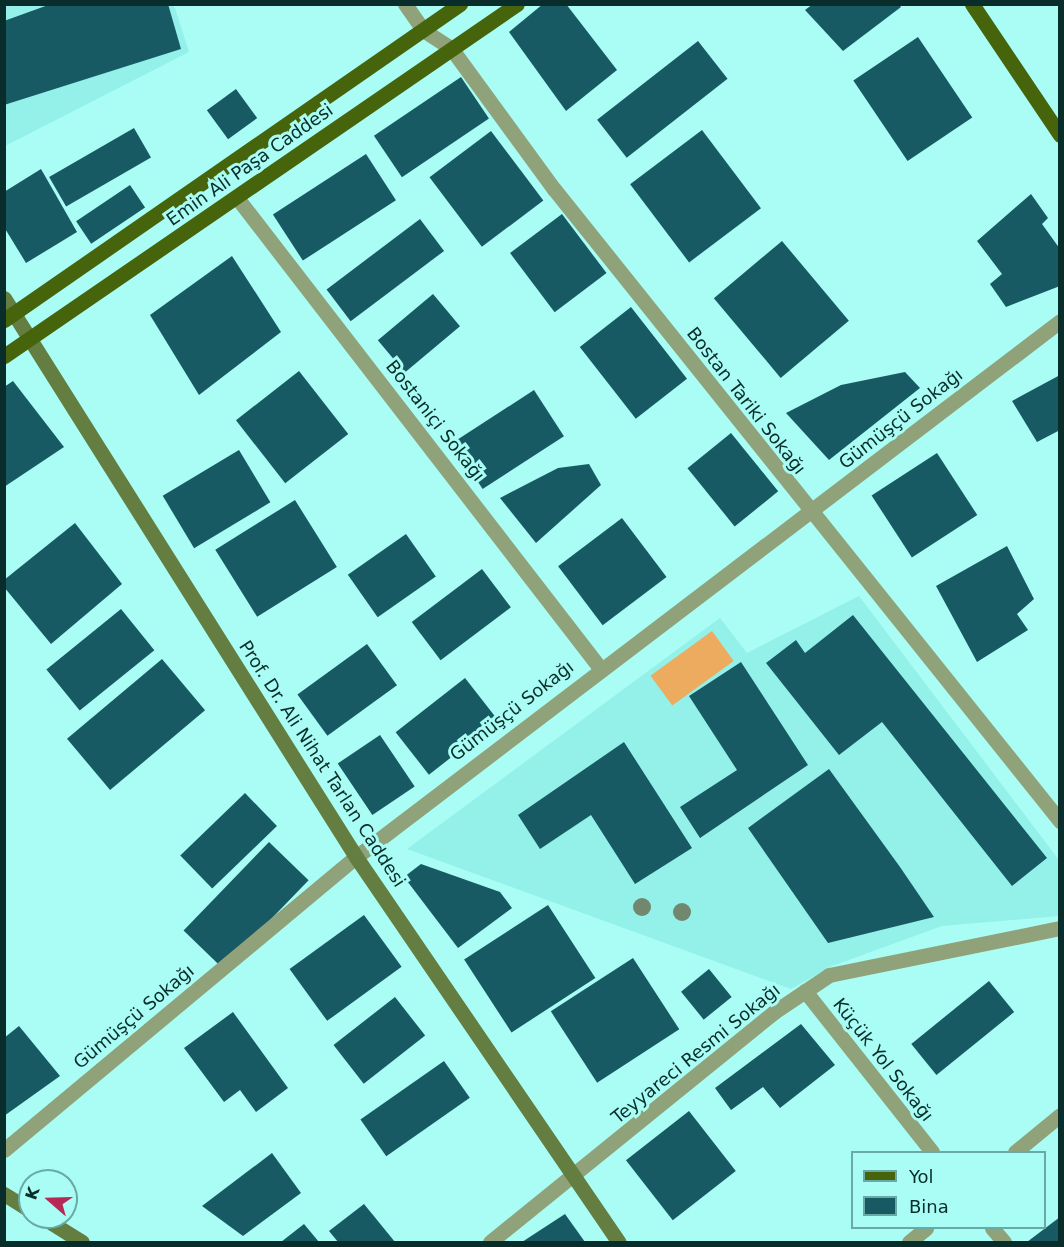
<!DOCTYPE html>
<meta charset="utf-8">
<style>
body{margin:0}
#map{position:relative;width:1064px;height:1247px;overflow:hidden;background:#a9fdf5;font-family:"DejaVu Sans",sans-serif}
div>[style]{position:absolute}
.built>*{inset:0;background:#93f1e9}
.green>*{inset:0;background:#edab5f;transform-origin:0 0}
.building>*{inset:0;background:#185a63;transform-origin:0 0}
.street>*{height:15px;margin:-7.5px;padding:0 7.5px;transform-origin:7.5px;border-radius:7.5px;background:#8fa27a}
.secondary>*{height:15px;margin:-7.5px;padding:0 7.5px;transform-origin:7.5px;border-radius:7.5px;background:#647e41}
.primary>*{height:15px;margin:-7.5px;padding:0 7.5px;transform-origin:7.5px;border-radius:7.5px;background:#46640c}
.trees>*{width:18px;height:18px;margin:-9px;border-radius:50%;background:#71876e}
span{translate:-50% -50%;white-space:nowrap;text-align:center;line-height:1.15;-webkit-text-stroke:6px #a9fdf5;paint-order:stroke}
.street-label{font-size:18px;color:#082d2a}
.frame{position:absolute;inset:0;border:6px solid #082d2a;pointer-events:none}
.legend{position:absolute;left:851px;top:1151px;width:195px;height:78px;box-sizing:border-box;background:#a9fdf5;border:2px solid #69aaa4;margin:0;padding:8px 10px;list-style:none;font-size:18px;color:#082d2a}
.legend li{display:flex;align-items:center;gap:12px;height:30px}
.legend b{width:30px;border:2px solid #69aaa4}
.north{position:absolute;left:18px;top:1169px;width:60px;height:60px;box-sizing:border-box;background:#a9fdf5;border:2px solid #69aaa4;border-radius:50%;rotate:290deg;font-size:16px;font-weight:700;line-height:24px;text-align:center;color:#082d2a}
.north::after{content:'';display:block;margin:auto;width:21px;height:27px;background:#b82855;clip-path:polygon(50% 0,100% 100%,50% 72%,0 100%)}
</style>
<div id="map">
<div class="built">
<div style="clip-path:polygon(5px 5px,174px 5px,189px 52px,5px 146px)"></div>
<div style="clip-path:polygon(859px 596px,1059px 860px,1059px 916px,942px 926px,832px 966px,791px 989px,407px 849px,720px 618px,747px 653px)"></div>
</div>
<div class="green">
<div style="left:712px;top:631px;width:37px;height:76px;rotate:54deg"></div>
</div>
<div class="building">
<div style="clip-path:polygon(51px 4px,168px 4px,181px 49px,4px 105px,4px 21px)"></div>
<div style="clip-path:polygon(543px 4px,566px 4px,617px 70px,566px 111px,509px 32px)"></div>
<div style="clip-path:polygon(813px 4px,899px 4px,901px 7px,843px 51px,805px 10px)"></div>
<div style="left:918px;top:37px;width:97px;height:78px;rotate:56deg"></div>
<div style="left:698px;top:41px;width:48px;height:128px;rotate:52deg"></div>
<div style="left:461px;top:77px;width:50px;height:105px;rotate:56deg"></div>
<div style="left:236px;top:89px;width:36px;height:36px;rotate:54deg"></div>
<div style="left:134px;top:128px;width:34px;height:98px;rotate:60deg"></div>
<div style="left:702px;top:130px;width:98px;height:90px;rotate:53deg"></div>
<div style="left:491px;top:131px;width:87px;height:77px;rotate:53deg"></div>
<div style="left:366px;top:154px;width:55px;height:111px;rotate:57deg"></div>
<div style="clip-path:polygon(41px 169px,77px 232px,26px 263px,4px 227px,4px 192px)"></div>
<div style="left:130px;top:185px;width:27px;height:65px;rotate:56deg"></div>
<div style="clip-path:polygon(1031px 194px,1048px 218px,1042px 224px,1060px 249px,1060px 286px,1006px 307px,990px 284px,1002px 274px,977px 241px)"></div>
<div style="left:562px;top:214px;width:74px;height:65px;rotate:53deg"></div>
<div style="left:420px;top:219px;width:40px;height:117px;rotate:53deg"></div>
<div style="left:782px;top:241px;width:104px;height:89px;rotate:50deg"></div>
<div style="clip-path:polygon(232px 256px,281px 332px,199px 395px,150px 315px)"></div>
<div style="left:433px;top:294px;width:42px;height:72px;rotate:50deg"></div>
<div style="left:631px;top:307px;width:91px;height:65px;rotate:52deg"></div>
<div style="left:299px;top:371px;width:80px;height:80px;rotate:52deg"></div>
<div style="clip-path:polygon(905px 372px,920px 388px,829px 460px,786px 413px,841px 385px)"></div>
<div style="clip-path:polygon(1060px 375px,1060px 430px,1037px 442px,1012px 401px)"></div>
<div style="clip-path:polygon(13px 381px,64px 447px,4px 487px,4px 387px)"></div>
<div style="left:534px;top:390px;width:55px;height:97px;rotate:57deg"></div>
<div style="left:731px;top:433px;width:75px;height:56px;rotate:51deg"></div>
<div style="left:239px;top:450px;width:61px;height:89px;rotate:59deg"></div>
<div style="left:937px;top:453px;width:74px;height:78px;rotate:57deg"></div>
<div style="clip-path:polygon(589px 464px,601px 485px,536px 543px,500px 498px,558px 468px)"></div>
<div style="left:295px;top:500px;width:79px;height:94px;rotate:58deg"></div>
<div style="left:622px;top:518px;width:74px;height:80px;rotate:53deg"></div>
<div style="clip-path:polygon(75px 523px,122px 584px,51px 644px,4px 587px,4px 580px)"></div>
<div style="left:406px;top:534px;width:52px;height:71px;rotate:55deg"></div>
<div style="clip-path:polygon(1007px 546px,1034px 599px,1017px 614px,1028px 630px,977px 662px,936px 586px)"></div>
<div style="left:482px;top:569px;width:48px;height:88px;rotate:53deg"></div>
<div style="left:121px;top:609px;width:53px;height:96px;rotate:51deg"></div>
<div style="clip-path:polygon(853px 615px,1047px 858px,1012px 886px,882px 722px,839px 755px,766px 663px,796px 640px,805px 653px)"></div>
<div style="left:367px;top:644px;width:51px;height:86px;rotate:54deg"></div>
<div style="left:162px;top:659px;width:67px;height:124px;rotate:50deg"></div>
<div style="clip-path:polygon(741px 662px,808px 765px,700px 838px,680px 807px,737px 770px,689px 696px)"></div>
<div style="left:465px;top:678px;width:54px;height:88px;rotate:52deg"></div>
<div style="left:380px;top:735px;width:62px;height:51px;rotate:56deg"></div>
<div style="clip-path:polygon(624px 742px,692px 848px,635px 884px,591px 815px,540px 849px,518px 815px)"></div>
<div style="clip-path:polygon(829px 769px,900px 867px,934px 917px,828px 943px,748px 828px)"></div>
<div style="left:245px;top:793px;width:46px;height:90px;rotate:46deg"></div>
<div style="left:269px;top:842px;width:55px;height:123px;rotate:44deg"></div>
<div style="clip-path:polygon(421px 864px,500px 892px,512px 908px,458px 948px,404px 877px)"></div>
<div style="left:548px;top:905px;width:87px;height:100px;rotate:57deg"></div>
<div style="left:364px;top:915px;width:64px;height:92px;rotate:54deg"></div>
<div style="left:633px;top:958px;width:85px;height:98px;rotate:57deg"></div>
<div style="left:709px;top:969px;width:36px;height:36px;rotate:51deg"></div>
<div style="left:989px;top:981px;width:40px;height:100px;rotate:51deg"></div>
<div style="left:395px;top:997px;width:49px;height:78px;rotate:52deg"></div>
<div style="clip-path:polygon(233px 1012px,288px 1088px,256px 1112px,240px 1090px,224px 1102px,184px 1048px)"></div>
<div style="clip-path:polygon(801px 1024px,835px 1065px,780px 1108px,763px 1087px,731px 1110px,715px 1088px)"></div>
<div style="clip-path:polygon(19px 1026px,60px 1076px,4px 1116px,4px 1038px)"></div>
<div style="left:444px;top:1061px;width:45px;height:102px;rotate:55deg"></div>
<div style="left:689px;top:1111px;width:76px;height:80px;rotate:52deg"></div>
<div style="clip-path:polygon(272px 1153px,301px 1193px,243px 1236px,202px 1206px)"></div>
<div style="clip-path:polygon(364px 1204px,395px 1242px,338px 1242px,329px 1231px)"></div>
<div style="clip-path:polygon(565px 1214px,585px 1242px,522px 1242px)"></div>
<div style="clip-path:polygon(1060px 1217px,1060px 1242px,1027px 1242px)"></div>
<div style="clip-path:polygon(304px 1224px,319px 1242px,281px 1242px)"></div>
</div>
<div class="street">
<div style="left:405px;top:4px;width:32px;rotate:55deg"></div>
<div style="left:423px;top:30px;width:33px;rotate:33deg"></div>
<div style="left:451px;top:48px;width:175px;rotate:53.9deg"></div>
<div style="left:554px;top:189px;width:810px;rotate:51.32deg"></div>
<div style="left:238px;top:199px;width:592px;rotate:52.34deg"></div>
<div style="left:805px;top:991px;width:205px;rotate:51.7deg"></div>
<div style="left:4px;top:1150px;width:458px;rotate:-39.8deg"></div>
<div style="left:356px;top:857px;width:885px;rotate:-37.28deg"></div>
<div style="left:1015px;top:1152px;width:58px;rotate:-39.4deg"></div>
<div style="left:992px;top:1228px;width:18px;rotate:49deg"></div>
<div style="left:490px;top:1242px;width:365px;rotate:-39deg"></div>
<div style="left:774px;top:1012px;width:66px;rotate:-33.9deg"></div>
<div style="left:829px;top:975px;width:236px;rotate:-11.5deg"></div>
<div style="left:909px;top:1242px;width:22px;rotate:-39deg"></div>
</div>
<div class="secondary">
<div style="left:4px;top:298px;width:661px;rotate:57.8deg"></div>
<div style="left:356px;top:857px;width:466px;rotate:55.7deg"></div>
<div style="left:4px;top:1194px;width:31px;rotate:32deg"></div>
<div style="left:42px;top:1217px;width:47px;rotate:32deg"></div>
</div>
<div class="primary">
<div style="left:972px;top:4px;width:158px;rotate:56.1deg"></div>
<div style="left:4px;top:320px;width:555px;rotate:-34.72deg"></div>
<div style="left:4px;top:356px;width:622px;rotate:-34.46deg"></div>
</div>
<div class="trees">
<div style="left:642px;top:907px"></div>
<div style="left:682px;top:912px"></div>
</div>
<div class="street-label">
<span style="left:250px;top:165px;rotate:-35deg">Emin Ali Paşa Caddesi</span>
<span style="left:746px;top:401px;rotate:52deg">Bostan Tariki Sokağı</span>
<span style="left:901px;top:419px;rotate:-38deg">Gümüşçü Sokağı</span>
<span style="left:435px;top:421px;rotate:52deg">Bostaniçi Sokağı</span>
<span style="left:512px;top:711px;rotate:-38deg">Gümüşçü Sokağı</span>
<span style="left:322px;top:764px;rotate:57deg">Prof. Dr. Ali Nihat Tarlan Caddesi</span>
<span style="left:134px;top:1017px;rotate:-40deg">Gümüşçü Sokağı</span>
<span style="left:696px;top:1054px;rotate:-39deg">Teyyareci Resmi Sokağı</span>
<span style="left:883px;top:1060px;rotate:52deg">Küçük Yol Sokağı</span>
</div>
<div class="frame"></div>
<ul class="legend">
<li><b style="height:8px;background:#46640c"></b>Yol</li>
<li><b style="height:16px;background:#185a63"></b>Bina</li>
</ul>
<div class="north">K</div>
</div>
